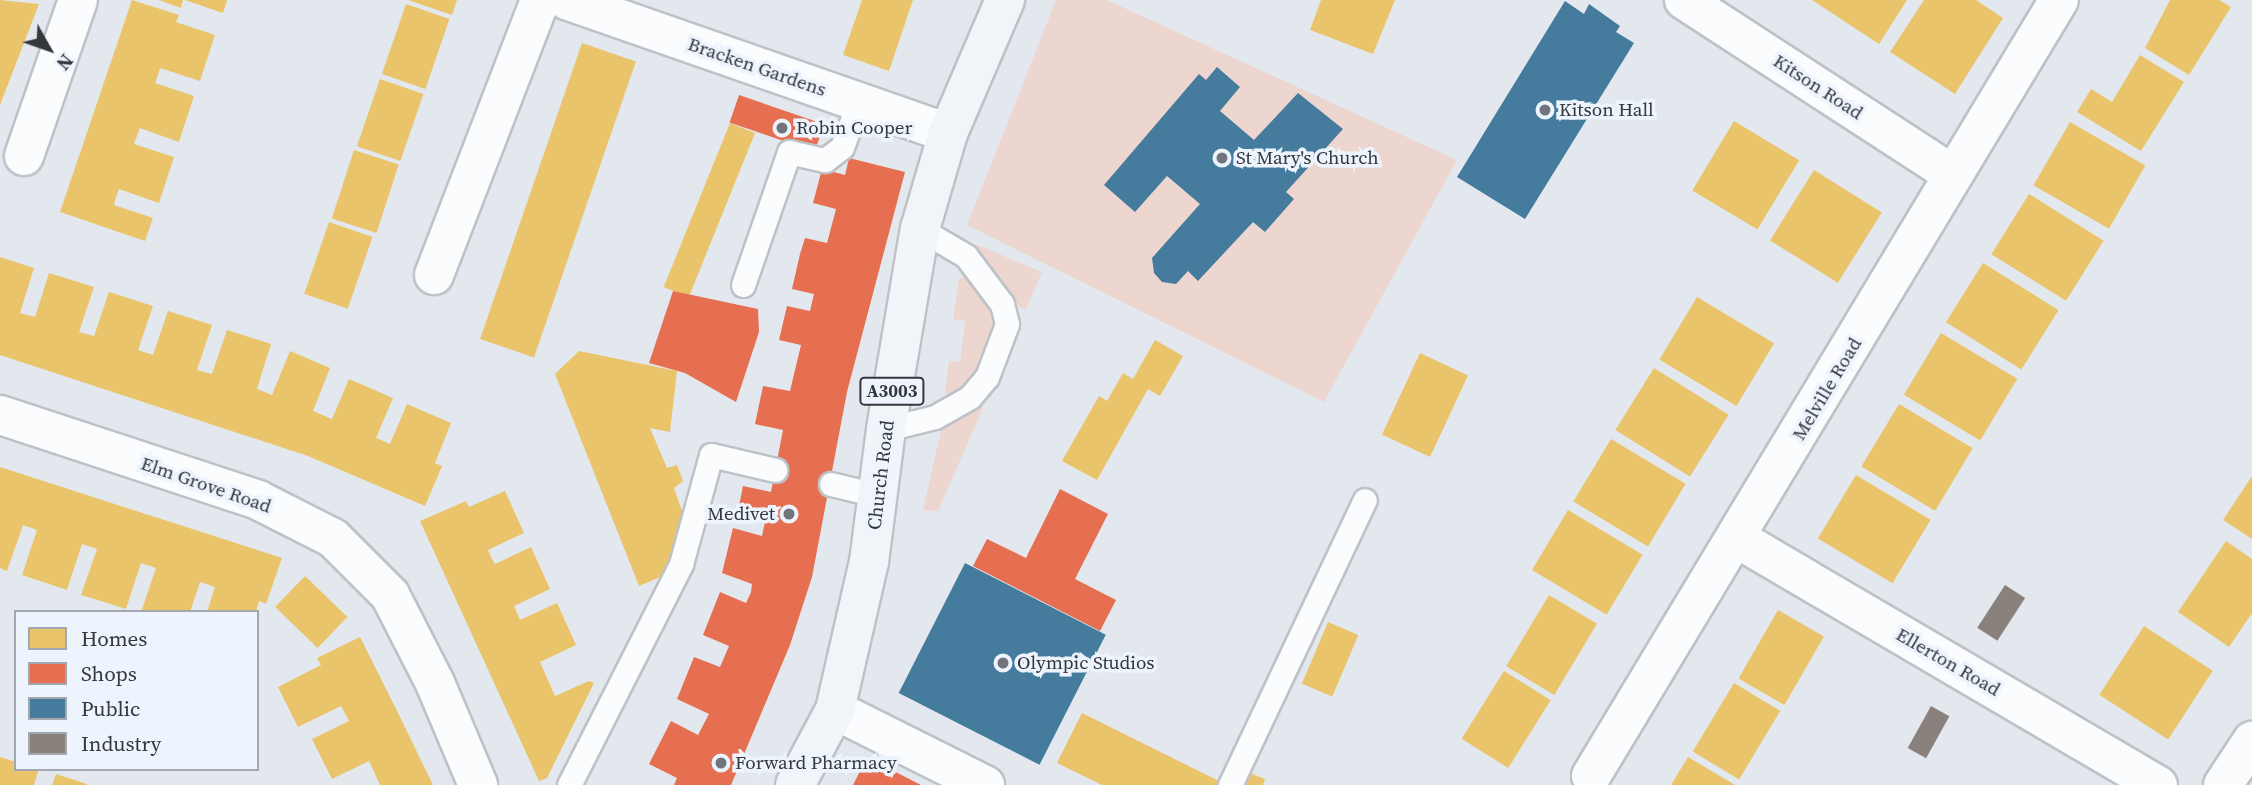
<!DOCTYPE html>
<style>
body{margin:0}
#map{position:relative;width:2252px;height:785px;overflow:hidden;background:#e3e8ef;font-family:"Source Serif 4",serif}
div>[style]{position:absolute}
.green>*{inset:0;background:#edd6cf}
.homes>*{inset:0;background:#e9c46a;transform-origin:0 0}
.shops>*{inset:0;background:#e76f51;transform-origin:0 0}
.public>*{inset:0;background:#457b9d;transform-origin:0 0}
.industry>*{inset:0;background:#8a817c;transform-origin:0 0}
.roads{filter:drop-shadow(2px 0 #bec2c7) drop-shadow(-2px 0 #bec2c7) drop-shadow(0 2px #bec2c7) drop-shadow(0 -2px #bec2c7)}
.service>*{height:23px;margin:-11.5px;padding:0 11.5px;transform-origin:11.5px;border-radius:11.5px;background:#fbfcfd}
.minor>*{height:38px;margin:-19px;padding:0 19px;transform-origin:19px;border-radius:19px;background:#fbfcfd}
.primary>*{height:38px;margin:-19px;padding:0 19px;transform-origin:19px;border-radius:19px;background:#f1f4f8}
.dots>*{width:19px;height:19px;translate:-50% -50%;box-sizing:border-box;border:4px solid #edf4fe;border-radius:50%}
span{translate:-50% -50%;white-space:nowrap;text-align:center;line-height:1.15;-webkit-text-stroke:7px #edf4fe;paint-order:stroke}
.shield-label span{padding:2px 5px;background:#edf4fe;border:2px solid;border-radius:5px;-webkit-text-stroke-width:0}
.shield-label{font-size:18px;color:#34373c;font-weight:700}
.street-label{font-size:19px;color:#34373c}
.poi-label{font-size:19px;color:#34373c}
.left{translate:0 -50%;text-align:left}
.right{translate:-100% -50%;text-align:right}
.legend{position:absolute;left:14px;top:610px;width:245px;height:161px;box-sizing:border-box;background:#edf4fe;border:2px solid #a3a8b0;margin:0;padding:9px 12px;list-style:none;font-size:21px;color:#34373c}
.legend li{display:flex;align-items:center;gap:14px;height:35px}
.legend b{width:35px;border:2px solid #a3a8b0}
.north{position:absolute;left:14px;top:14px;width:70px;height:70px;-webkit-text-stroke:5px #edf4fe;paint-order:stroke;rotate:130deg;font-size:19px;font-weight:700;line-height:28px;text-align:center;color:#34373c}
.north::after{content:'';display:block;margin:auto;width:24px;height:32px;background:#34373c;clip-path:polygon(50% 0,100% 100%,50% 72%,0 100%)}
</style>
<div id="map">
<div class="green">
<div style="clip-path:polygon(1056px 0,1107px 0,1457px 160px,1324px 402px,967px 225px)"></div>
<div style="clip-path:polygon(978px 245px,1042px 272px,1026px 309px,1019px 307px,971px 249px)"></div>
<div style="clip-path:polygon(959px 278px,967px 278px,997px 319px,978px 374px,951px 396px,945px 392px,949px 361px,960px 362px,965px 321px,953px 319px)"></div>
<div style="clip-path:polygon(977px 403px,983px 408px,938px 511px,923px 510px,942px 426px)"></div>
</div>
<div class="homes">
<div style="clip-path:polygon(0 0,39px 4px,0 105px)"></div>
<div style="clip-path:polygon(132px 0,179px 15px,176px 22px,215px 35px,200px 81px,160px 68px,158px 75px,155px 83px,194px 96px,179px 142px,140px 128px,134px 144px,174px 157px,159px 203px,119px 189px,116px 197px,114px 205px,153px 218px,145px 241px,60px 212px)"></div>
<div style="clip-path:polygon(159px 0,183px 0,181px 8px)"></div>
<div style="clip-path:polygon(185px 0,227px 0,223px 13px)"></div>
<div style="clip-path:polygon(408px 0,457px 0,452px 15px)"></div>
<div style="clip-path:polygon(862px 0,913px 0,889px 71px,843px 55px)"></div>
<div style="clip-path:polygon(1321px 0,1395px 0,1373px 54px,1310px 30px)"></div>
<div style="clip-path:polygon(1812px 0,1907px 0,1879px 44px)"></div>
<div style="clip-path:polygon(1924px 0,1976px 0,2003px 18px,1955px 94px,1890px 52px)"></div>
<div style="clip-path:polygon(2170px 0,2219px 0,2231px 7px,2189px 75px,2145px 48px)"></div>
<div style="left:406px;top:4px;width:46px;height:74px;rotate:19deg"></div>
<div style="left:582px;top:43px;width:57px;height:313px;rotate:19deg"></div>
<div style="clip-path:polygon(2140px 55px,2184px 82px,2141px 151px,2077px 112px,2091px 89px,2112px 102px)"></div>
<div style="left:380px;top:79px;width:46px;height:71px;rotate:19deg"></div>
<div style="left:1734px;top:121px;width:76px;height:81px;rotate:31deg"></div>
<div style="left:2070px;top:122px;width:87px;height:73px;rotate:30deg"></div>
<div style="left:730px;top:123px;width:27px;height:177px;rotate:22deg"></div>
<div style="left:354px;top:150px;width:47px;height:72px;rotate:18deg"></div>
<div style="left:1814px;top:170px;width:80px;height:83px;rotate:32deg"></div>
<div style="left:2029px;top:194px;width:88px;height:71px;rotate:32deg"></div>
<div style="left:329px;top:222px;width:46px;height:76px;rotate:19deg"></div>
<div style="clip-path:polygon(0 257px,34px 268px,20px 313px,35px 317px,49px 273px,94px 287px,79px 332px,94px 336px,109px 292px,153px 306px,138px 350px,153px 355px,168px 311px,212px 325px,197px 370px,212px 374px,227px 330px,271px 344px,257px 389px,272px 395px,290px 351px,330px 368px,313px 411px,332px 419px,349px 379px,393px 398px,376px 438px,390px 444px,407px 404px,451px 423px,435px 463px,442px 466px,425px 506px,308px 456px,0 355px)"></div>
<div style="left:1983px;top:263px;width:89px;height:70px;rotate:32deg"></div>
<div style="left:1697px;top:297px;width:90px;height:73px;rotate:31deg"></div>
<div style="left:1941px;top:333px;width:89px;height:72px;rotate:31deg"></div>
<div style="clip-path:polygon(1155px 340px,1183px 356px,1160px 396px,1148px 389px,1097px 480px,1062px 461px,1099px 396px,1107px 401px,1123px 373px,1133px 379px)"></div>
<div style="clip-path:polygon(579px 351px,677px 371px,670px 432px,650px 428px,667px 468px,677px 465px,683px 481px,674px 488px,685px 519px,665px 575px,639px 586px,555px 374px)"></div>
<div style="left:1420px;top:353px;width:53px;height:90px;rotate:25deg"></div>
<div style="left:1654px;top:368px;width:88px;height:73px;rotate:32deg"></div>
<div style="left:1899px;top:404px;width:86px;height:73px;rotate:31deg"></div>
<div style="left:1611px;top:439px;width:87px;height:73px;rotate:31deg"></div>
<div style="clip-path:polygon(0 467px,282px 558px,266px 604px,259px 601px,256px 612px,207px 612px,215px 587px,200px 582px,190px 612px,141px 612px,156px 568px,141px 563px,126px 609px,104px 602px,81px 595px,97px 549px,82px 544px,67px 590px,22px 575px,37px 530px,23px 525px,7px 571px,0 568px)"></div>
<div style="left:1856px;top:475px;width:87px;height:74px;rotate:31deg"></div>
<div style="clip-path:polygon(2252px 476px,2252px 539px,2223px 520px)"></div>
<div style="clip-path:polygon(505px 491px,524px 533px,488px 550px,491px 557px,495px 564px,531px 547px,550px 589px,514px 606px,520px 620px,557px 603px,576px 645px,540px 662px,543px 669px,555px 696px,589px 681px,594px 683px,547px 778px,539px 781px,420px 521px,466px 501px,469px 507px)"></div>
<div style="left:1568px;top:510px;width:87px;height:70px;rotate:31deg"></div>
<div style="clip-path:polygon(2226px 541px,2252px 559px,2252px 613px,2229px 647px,2178px 612px)"></div>
<div style="left:305px;top:576px;width:59px;height:43px;rotate:44deg"></div>
<div style="left:1549px;top:595px;width:56px;height:83px;rotate:31deg"></div>
<div style="left:1778px;top:610px;width:53px;height:79px;rotate:30deg"></div>
<div style="left:1328px;top:622px;width:33px;height:67px;rotate:23deg"></div>
<div style="left:2144px;top:626px;width:82px;height:82px;rotate:33deg"></div>
<div style="clip-path:polygon(360px 637px,401px 719px,433px 785px,380px 785px,369px 761px,332px 779px,312px 739px,349px 721px,341px 706px,298px 727px,278px 687px,321px 665px,317px 658px)"></div>
<div style="left:1504px;top:671px;width:55px;height:80px;rotate:32deg"></div>
<div style="left:1734px;top:683px;width:54px;height:80px;rotate:31deg"></div>
<div style="clip-path:polygon(1082px 713px,1223px 783px,1222px 785px,1102px 785px,1057px 763px)"></div>
<div style="clip-path:polygon(0 757px,16px 762px,16px 769px,39px 769px,34px 785px,0 785px)"></div>
<div style="clip-path:polygon(1688px 757px,1735px 785px,1671px 785px)"></div>
<div style="clip-path:polygon(1250px 773px,1265px 779px,1263px 785px,1244px 785px)"></div>
<div style="clip-path:polygon(56px 774px,87px 784px,87px 785px,52px 785px)"></div>
</div>
<div class="shops">
<div style="left:739px;top:95px;width:90px;height:29px;rotate:19deg"></div>
<div style="clip-path:polygon(849px 158px,905px 172px,847px 392px,812px 577px,790px 645px,731px 785px,674px 785px,677px 778px,649px 764px,671px 721px,698px 735px,709px 714px,677px 699px,694px 657px,720px 667px,729px 646px,703px 635px,720px 592px,746px 603px,751px 592px,752px 584px,722px 573px,733px 528px,762px 536px,766px 517px,738px 511px,743px 486px,771px 492px,783px 430px,755px 424px,763px 386px,790px 391px,801px 345px,779px 340px,787px 306px,810px 311px,814px 294px,792px 289px,800px 254px,805px 238px,827px 243px,836px 209px,813px 203px,822px 169px,845px 175px)"></div>
<div style="clip-path:polygon(673px 291px,758px 309px,759px 332px,736px 402px,685px 373px,649px 363px)"></div>
<div style="clip-path:polygon(1060px 489px,1108px 514px,1075px 579px,1116px 600px,1100px 631px,973px 566px,987px 539px,1026px 558px)"></div>
<div style="clip-path:polygon(872px 760px,921px 785px,853px 785px,863px 765px)"></div>
</div>
<div class="public">
<div style="clip-path:polygon(1565px 1px,1584px 14px,1589px 4px,1620px 26px,1616px 32px,1634px 43px,1525px 219px,1457px 177px)"></div>
<div style="clip-path:polygon(1217px 67px,1240px 87px,1220px 111px,1254px 140px,1298px 93px,1343px 129px,1286px 192px,1294px 199px,1265px 232px,1253px 222px,1198px 281px,1188px 271px,1176px 284px,1162px 282px,1154px 273px,1152px 258px,1200px 204px,1167px 176px,1135px 212px,1104px 185px,1199px 74px,1206px 80px)"></div>
<div style="left:965px;top:563px;width:158px;height:146px;rotate:27deg"></div>
</div>
<div class="industry">
<div style="left:2005px;top:585px;width:24px;height:51px;rotate:33deg"></div>
<div style="left:1931px;top:706px;width:21px;height:48px;rotate:29deg"></div>
</div>
<div class="roads">
<div class="service">
<div style="left:743px;top:285px;width:141px;rotate:-70.9deg"></div>
<div style="left:789px;top:152px;width:37px;rotate:13deg"></div>
<div style="left:825px;top:160px;width:21px;rotate:-37deg"></div>
<div style="left:842px;top:147px;width:48px;rotate:-69.3deg"></div>
<div style="left:886px;top:429px;width:50px;rotate:-13.8deg"></div>
<div style="left:935px;top:417px;width:40px;rotate:-29.7deg"></div>
<div style="left:970px;top:397px;width:26px;rotate:-50deg"></div>
<div style="left:987px;top:377px;width:57px;rotate:-69.3deg"></div>
<div style="left:1007px;top:324px;width:21px;rotate:-104deg"></div>
<div style="left:1002px;top:304px;width:60px;rotate:-126.9deg"></div>
<div style="left:966px;top:256px;width:53px;rotate:-149.6deg"></div>
<div style="left:831px;top:484px;width:51px;rotate:13.5deg"></div>
<div style="left:569px;top:785px;width:248px;rotate:-63.1deg"></div>
<div style="left:681px;top:564px;width:113px;rotate:-74.6deg"></div>
<div style="left:711px;top:455px;width:66px;rotate:13.2deg"></div>
<div style="left:1230px;top:785px;width:315px;rotate:-64.7deg"></div>
</div>
<div class="minor">
<div style="left:566px;top:0;width:404px;rotate:19.2deg"></div>
<div style="left:1684px;top:0;width:320px;rotate:33deg"></div>
<div style="left:24px;top:156px;width:165px;rotate:-70.9deg"></div>
<div style="left:434px;top:275px;width:295px;rotate:-68.9deg"></div>
<div style="left:0;top:415px;width:272px;rotate:18.2deg"></div>
<div style="left:258px;top:500px;width:84px;rotate:26.9deg"></div>
<div style="left:333px;top:538px;width:81px;rotate:45deg"></div>
<div style="left:390px;top:595px;width:99px;rotate:62.9deg"></div>
<div style="left:435px;top:683px;width:111px;rotate:67.1deg"></div>
<div style="left:1738px;top:539px;width:487px;rotate:30.4deg"></div>
<div style="left:835px;top:710px;width:168px;rotate:26.6deg"></div>
<div style="left:1591px;top:776px;width:906px;rotate:-58.91deg"></div>
<div style="left:2223px;top:785px;width:53px;rotate:-56.6deg"></div>
</div>
<div class="primary">
<div style="left:795px;top:785px;width:85px;rotate:-61.9deg"></div>
<div style="left:835px;top:710px;width:152px;rotate:-77.1deg"></div>
<div style="left:869px;top:562px;width:134px;rotate:-82.7deg"></div>
<div style="left:886px;top:429px;width:203px;rotate:-80.4deg"></div>
<div style="left:920px;top:229px;width:100px;rotate:-73.7deg"></div>
<div style="left:948px;top:133px;width:145px;rotate:-66.8deg"></div>
</div>
</div>
<div class="dots">
<div style="left:1545px;top:110px;background:#71757b"></div>
<div style="left:782px;top:128px;background:#71757b"></div>
<div style="left:1222px;top:158px;background:#71757b"></div>
<div style="left:789px;top:514px;background:#71757b"></div>
<div style="left:1003px;top:663px;background:#71757b"></div>
<div style="left:721px;top:763px;background:#71757b"></div>
</div>
<div class="shield-label">
<span style="left:892px;top:391px">A3003</span>
</div>
<div class="street-label">
<span style="left:757px;top:67px;rotate:19deg">Bracken Gardens</span>
<span style="left:1818px;top:87px;rotate:33deg">Kitson Road</span>
<span style="left:1827px;top:389px;rotate:-59deg">Melville Road</span>
<span style="left:881px;top:475px;rotate:-83deg">Church Road</span>
<span style="left:206px;top:485px;rotate:19deg">Elm Grove Road</span>
<span style="left:1948px;top:662px;rotate:30deg">Ellerton Road</span>
</div>
<div class="poi-label">
<span class="left" style="left:1559px;top:110px">Kitson Hall</span>
<span class="left" style="left:796px;top:128px">Robin Cooper</span>
<span class="left" style="left:1236px;top:158px">St Mary's Church</span>
<span class="right" style="left:775px;top:514px">Medivet</span>
<span class="left" style="left:1017px;top:663px">Olympic Studios</span>
<span class="left" style="left:735px;top:763px">Forward Pharmacy</span>
</div>
<ul class="legend">
<li><b style="height:19px;background:#e9c46a"></b>Homes</li>
<li><b style="height:19px;background:#e76f51"></b>Shops</li>
<li><b style="height:19px;background:#457b9d"></b>Public</li>
<li><b style="height:19px;background:#8a817c"></b>Industry</li>
</ul>
<div class="north">N</div>
</div>
